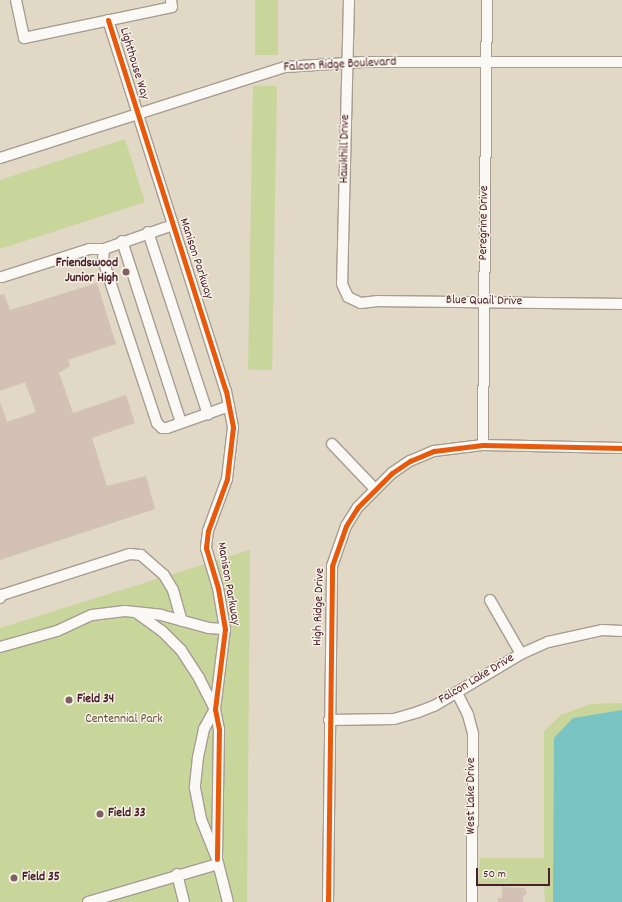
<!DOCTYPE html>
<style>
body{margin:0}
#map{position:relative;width:622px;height:902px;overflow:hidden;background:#e1d8c5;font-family:Dekko,sans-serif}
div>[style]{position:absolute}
.green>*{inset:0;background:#c8d59b;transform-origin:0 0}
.water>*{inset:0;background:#79c4c2}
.building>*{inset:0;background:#d3c1b5}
.roads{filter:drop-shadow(1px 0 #a79c92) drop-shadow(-1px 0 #a79c92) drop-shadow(0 1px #a79c92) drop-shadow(0 -1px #a79c92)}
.minor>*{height:10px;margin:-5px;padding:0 5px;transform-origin:5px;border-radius:5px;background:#faf9f6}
.cycleway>*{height:5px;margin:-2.5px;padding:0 2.5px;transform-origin:2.5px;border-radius:2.5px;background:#e8590c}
.dots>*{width:11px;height:11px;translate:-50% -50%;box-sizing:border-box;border:2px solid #f7f3e8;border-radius:50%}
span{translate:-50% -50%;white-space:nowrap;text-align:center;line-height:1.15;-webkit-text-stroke:3px #f7f3e8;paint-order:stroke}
.street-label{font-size:13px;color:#4a1f2b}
.poi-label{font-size:13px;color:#4a1f2b;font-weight:700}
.right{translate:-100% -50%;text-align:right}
.left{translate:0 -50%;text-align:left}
.park-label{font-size:13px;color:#644c3e}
.scale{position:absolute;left:476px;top:868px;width:74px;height:18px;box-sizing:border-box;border:2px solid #4a1f2b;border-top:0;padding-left:5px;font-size:12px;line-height:14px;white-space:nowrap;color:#4a1f2b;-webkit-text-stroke:3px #f7f3e8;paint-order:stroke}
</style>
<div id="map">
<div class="green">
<div style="left:255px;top:0;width:23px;height:55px"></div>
<div style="left:277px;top:86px;width:284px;height:24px;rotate:91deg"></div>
<div style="clip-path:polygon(125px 139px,145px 202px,0 249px,0 180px)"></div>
<div style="clip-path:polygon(250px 550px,247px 902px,0 902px,0 628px)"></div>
<div style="clip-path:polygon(622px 703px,622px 902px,545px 902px,544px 884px,478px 885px,480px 858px,544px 858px,544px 731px,561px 715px,590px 704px)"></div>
</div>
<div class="water">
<div style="clip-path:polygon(622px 710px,622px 902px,553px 902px,554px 738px,573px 718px)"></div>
</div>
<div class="building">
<div style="clip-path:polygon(97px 283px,116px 344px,68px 360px,70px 366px,59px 373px,73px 413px,126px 395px,135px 423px,92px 438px,107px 486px,146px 476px,155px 509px,0 560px,0 402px,7px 422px,36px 412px,25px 382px,0 391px,0 295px,4px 294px,10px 310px)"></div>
<div style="clip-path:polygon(502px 887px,525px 888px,527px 894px,523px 896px,523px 902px,498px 902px,498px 898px,502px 898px)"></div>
</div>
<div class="roads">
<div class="minor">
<div style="left:16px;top:0;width:39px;rotate:78deg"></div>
<div style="left:24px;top:38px;width:151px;rotate:-11.8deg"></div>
<div style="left:172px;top:7px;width:7px;rotate:-98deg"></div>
<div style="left:349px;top:0;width:284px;rotate:91.4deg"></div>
<div style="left:342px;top:284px;width:14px;rotate:65deg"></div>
<div style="left:348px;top:297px;width:14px;rotate:25deg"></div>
<div style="left:361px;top:303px;width:17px;rotate:-7deg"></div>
<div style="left:378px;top:301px;width:244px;rotate:0.7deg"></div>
<div style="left:108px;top:20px;width:389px;rotate:72.4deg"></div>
<div style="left:226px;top:391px;width:37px;rotate:79deg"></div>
<div style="left:233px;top:427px;width:52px;rotate:96.6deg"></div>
<div style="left:227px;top:479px;width:55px;rotate:110.1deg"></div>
<div style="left:208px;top:531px;width:17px;rotate:97deg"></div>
<div style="left:206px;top:548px;width:42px;rotate:73.3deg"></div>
<div style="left:218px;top:588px;width:42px;rotate:80.3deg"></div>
<div style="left:225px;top:629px;width:81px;rotate:97.1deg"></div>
<div style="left:215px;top:709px;width:20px;rotate:79deg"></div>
<div style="left:219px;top:729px;width:130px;rotate:90.9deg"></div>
<div style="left:0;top:158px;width:299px;rotate:-17.7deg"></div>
<div style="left:285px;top:67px;width:78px;rotate:-3.7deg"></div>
<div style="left:363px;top:62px;width:259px"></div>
<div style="left:148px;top:232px;width:192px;rotate:71.8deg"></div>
<div style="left:122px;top:241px;width:191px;rotate:72deg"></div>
<div style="left:104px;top:249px;width:11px;rotate:95deg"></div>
<div style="left:103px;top:260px;width:172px;rotate:71.7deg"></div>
<div style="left:157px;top:423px;width:7px;rotate:45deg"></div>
<div style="left:162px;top:428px;width:5px"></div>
<div style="left:167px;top:428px;width:66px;rotate:-19.5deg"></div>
<div style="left:2px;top:277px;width:91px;rotate:-17.8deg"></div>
<div style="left:89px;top:249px;width:15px"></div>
<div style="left:104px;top:249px;width:73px;rotate:-19.2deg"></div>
<div style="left:332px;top:444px;width:61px;rotate:46.3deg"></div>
<div style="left:483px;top:445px;width:445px;rotate:-89.5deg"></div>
<div style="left:0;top:598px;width:4px;rotate:-56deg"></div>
<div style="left:2px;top:595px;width:134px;rotate:-17.8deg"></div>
<div style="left:130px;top:554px;width:11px;rotate:5deg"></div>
<div style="left:141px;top:555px;width:30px;rotate:41deg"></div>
<div style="left:164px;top:575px;width:17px;rotate:59deg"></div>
<div style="left:173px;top:590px;width:32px;rotate:74deg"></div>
<div style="left:490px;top:600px;width:62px;rotate:60.1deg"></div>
<div style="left:137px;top:613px;width:31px;rotate:36deg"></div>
<div style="left:162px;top:631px;width:27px;rotate:45deg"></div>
<div style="left:181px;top:650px;width:33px;rotate:57deg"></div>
<div style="left:199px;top:678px;width:35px;rotate:63deg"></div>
<div style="left:0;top:647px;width:59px;rotate:-15.7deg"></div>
<div style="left:57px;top:631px;width:38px;rotate:-25deg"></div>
<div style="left:92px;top:615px;width:33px;rotate:-7deg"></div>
<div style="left:125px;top:611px;width:36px;rotate:6deg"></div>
<div style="left:161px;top:615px;width:50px;rotate:15.2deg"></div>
<div style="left:209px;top:628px;width:16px;rotate:4deg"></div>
<div style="left:457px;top:693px;width:25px;rotate:63deg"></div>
<div style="left:468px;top:715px;width:20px;rotate:75deg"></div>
<div style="left:473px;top:734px;width:168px;rotate:90.3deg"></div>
<div style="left:215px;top:709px;width:23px;rotate:119deg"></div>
<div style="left:204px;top:729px;width:29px;rotate:102deg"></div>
<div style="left:198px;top:757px;width:31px;rotate:96deg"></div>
<div style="left:195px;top:788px;width:32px;rotate:79deg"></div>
<div style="left:201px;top:819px;width:43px;rotate:68.2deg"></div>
<div style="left:217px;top:859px;width:44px;rotate:75.7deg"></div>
<div style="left:329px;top:720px;width:65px;rotate:-0.9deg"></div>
<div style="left:394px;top:719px;width:25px;rotate:-16deg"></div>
<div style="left:418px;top:712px;width:17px;rotate:-21deg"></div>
<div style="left:434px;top:706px;width:101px;rotate:-30.9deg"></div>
<div style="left:521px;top:654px;width:30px;rotate:-24deg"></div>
<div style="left:548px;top:642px;width:55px;rotate:-12.5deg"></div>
<div style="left:602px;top:630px;width:20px;rotate:3deg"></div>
<div style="left:177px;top:874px;width:29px;rotate:76deg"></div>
<div style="left:88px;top:902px;width:135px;rotate:-16.3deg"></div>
<div style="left:328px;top:902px;width:336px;rotate:-89.3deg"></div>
<div style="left:332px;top:566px;width:42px;rotate:-70.7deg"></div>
<div style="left:346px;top:526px;width:22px;rotate:-58deg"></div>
<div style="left:358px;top:507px;width:48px;rotate:-45deg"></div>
<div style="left:392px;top:473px;width:22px;rotate:-34deg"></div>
<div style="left:410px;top:461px;width:26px;rotate:-23deg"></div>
<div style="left:434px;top:451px;width:49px;rotate:-7deg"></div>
<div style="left:483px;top:445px;width:139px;rotate:1.2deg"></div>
</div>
</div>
<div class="cycleway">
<div style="left:108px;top:20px;width:389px;rotate:72.4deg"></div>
<div style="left:226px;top:391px;width:37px;rotate:79deg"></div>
<div style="left:233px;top:427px;width:52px;rotate:96.6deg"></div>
<div style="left:227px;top:479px;width:55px;rotate:110.1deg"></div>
<div style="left:208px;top:531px;width:17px;rotate:97deg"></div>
<div style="left:206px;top:548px;width:42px;rotate:73.3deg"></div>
<div style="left:218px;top:588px;width:42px;rotate:80.3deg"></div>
<div style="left:225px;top:629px;width:81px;rotate:97.1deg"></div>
<div style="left:215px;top:709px;width:20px;rotate:79deg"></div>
<div style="left:219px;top:729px;width:130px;rotate:90.9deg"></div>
<div style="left:328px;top:902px;width:336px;rotate:-89.3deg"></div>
<div style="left:332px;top:566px;width:42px;rotate:-70.7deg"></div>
<div style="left:346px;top:526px;width:22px;rotate:-58deg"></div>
<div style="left:358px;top:507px;width:48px;rotate:-45deg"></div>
<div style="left:392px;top:473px;width:22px;rotate:-34deg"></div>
<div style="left:410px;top:461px;width:26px;rotate:-23deg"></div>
<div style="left:434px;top:451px;width:49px;rotate:-7deg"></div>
<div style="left:483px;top:445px;width:139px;rotate:1.2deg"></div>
</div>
<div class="dots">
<div style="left:126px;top:272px;background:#7f6061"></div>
<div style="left:69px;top:700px;background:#7f6061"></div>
<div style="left:100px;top:814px;background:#7f6061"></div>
<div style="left:14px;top:878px;background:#7f6061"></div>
</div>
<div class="street-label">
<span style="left:133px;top:64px;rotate:73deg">Lighthouse Way</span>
<span style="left:340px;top:66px;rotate:-3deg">Falcon Ridge Boulevard</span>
<span style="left:346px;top:149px;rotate:-89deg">Hawkhill Drive</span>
<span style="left:485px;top:223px;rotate:-89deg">Peregrine Drive</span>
<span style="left:195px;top:259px;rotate:72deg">Manison Parkway</span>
<span style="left:484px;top:302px;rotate:1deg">Blue Quail Drive</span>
<span style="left:227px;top:584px;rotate:80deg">Manison Parkway</span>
<span style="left:320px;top:607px;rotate:-88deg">High Ridge Drive</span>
<span style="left:477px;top:680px;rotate:-31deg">Falcon Lake Drive</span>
<span style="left:472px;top:796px;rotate:-90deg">West Lake Drive</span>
</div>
<div class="poi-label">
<span class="right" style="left:118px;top:272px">Friendswood<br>Junior High</span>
<span class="left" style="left:77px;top:700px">Field 34</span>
<span class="left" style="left:108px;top:814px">Field 33</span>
<span class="left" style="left:22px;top:878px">Field 35</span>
</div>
<div class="park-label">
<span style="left:124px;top:720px">Centennial Park</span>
</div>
<div class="scale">50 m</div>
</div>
